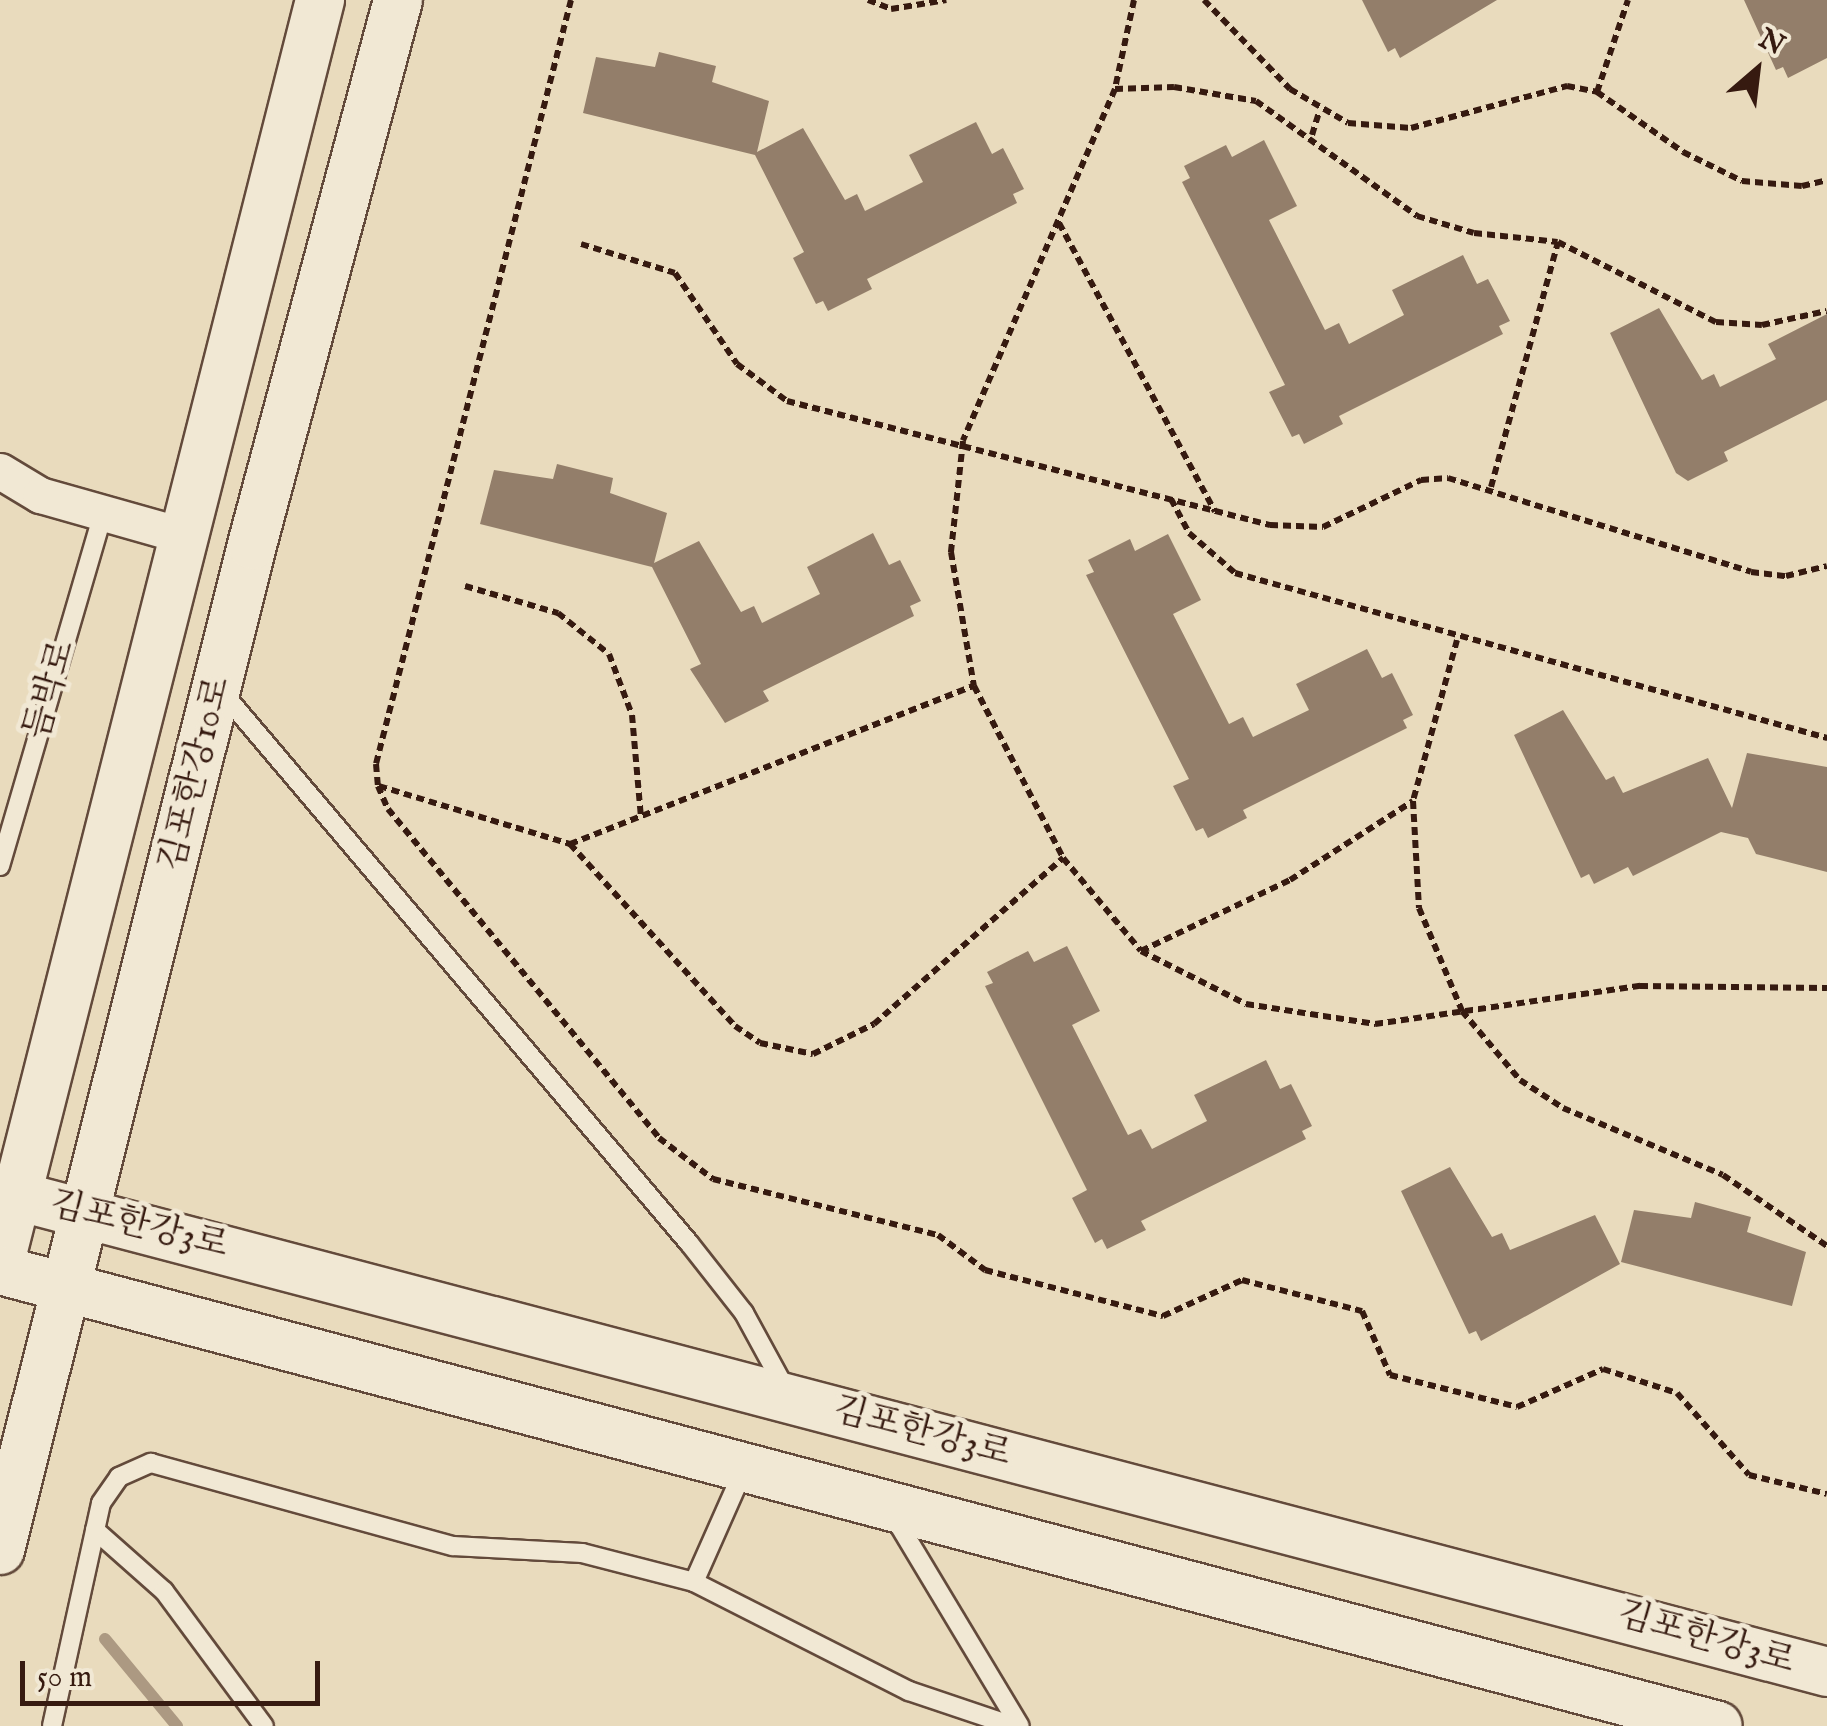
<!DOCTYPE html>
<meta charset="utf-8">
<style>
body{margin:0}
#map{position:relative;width:1827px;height:1726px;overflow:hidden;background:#e9dbbd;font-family:"IM FELL English","Noto Serif KR",serif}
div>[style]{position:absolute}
.stream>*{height:12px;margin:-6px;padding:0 6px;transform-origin:6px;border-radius:6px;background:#ac9982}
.building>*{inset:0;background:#937e6a}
.path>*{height:6px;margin-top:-3px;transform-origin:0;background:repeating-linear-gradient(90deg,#361a10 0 8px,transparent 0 13px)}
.roads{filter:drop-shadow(2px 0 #634a3b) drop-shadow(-2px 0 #634a3b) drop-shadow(0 2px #634a3b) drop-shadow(0 -2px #634a3b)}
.lane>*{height:18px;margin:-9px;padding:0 9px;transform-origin:9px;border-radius:9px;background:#f1e8d4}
.street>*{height:35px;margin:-17.5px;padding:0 17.5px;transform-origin:17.5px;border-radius:17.5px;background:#f1e8d4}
.secondary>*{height:48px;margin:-24px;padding:0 24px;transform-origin:24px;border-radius:24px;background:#f1e8d4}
span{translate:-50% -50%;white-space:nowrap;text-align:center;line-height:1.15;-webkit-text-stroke:10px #f1e8d4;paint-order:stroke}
.street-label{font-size:35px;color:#361a10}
.north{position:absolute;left:1707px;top:20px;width:100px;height:100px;-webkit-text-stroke:8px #f1e8d4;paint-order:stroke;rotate:28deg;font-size:28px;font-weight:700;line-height:40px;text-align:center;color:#361a10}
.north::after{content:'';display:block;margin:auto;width:35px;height:45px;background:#361a10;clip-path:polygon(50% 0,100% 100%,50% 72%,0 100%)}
.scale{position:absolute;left:20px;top:1661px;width:300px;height:45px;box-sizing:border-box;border:5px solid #361a10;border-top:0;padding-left:12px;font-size:30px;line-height:35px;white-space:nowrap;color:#361a10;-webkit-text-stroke:8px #f1e8d4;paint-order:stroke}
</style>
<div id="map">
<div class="stream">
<div style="left:105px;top:1639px;width:113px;rotate:50.4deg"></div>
</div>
<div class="building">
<div style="clip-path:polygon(1362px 0,1497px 0,1400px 58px,1395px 48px,1388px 52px)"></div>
<div style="clip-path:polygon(1744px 0,1827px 0,1827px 58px,1788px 78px,1783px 67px,1776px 70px)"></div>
<div style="clip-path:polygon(659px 52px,716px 66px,712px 82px,769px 101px,757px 152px,803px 128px,845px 200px,857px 194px,865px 211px,923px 182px,909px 155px,976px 122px,992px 154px,1003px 148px,1024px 189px,1013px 194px,1017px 203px,867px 279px,872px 289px,828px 311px,823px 301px,816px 304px,793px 258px,804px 252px,755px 155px,583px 113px,596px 57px,655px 67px)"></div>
<div style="clip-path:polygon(1264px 140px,1297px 206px,1269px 220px,1325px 330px,1339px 323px,1349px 344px,1404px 315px,1392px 290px,1463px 255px,1477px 284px,1488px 279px,1510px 321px,1499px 326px,1503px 334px,1339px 416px,1343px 424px,1304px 444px,1299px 434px,1292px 437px,1269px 392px,1285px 385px,1182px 182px,1190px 178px,1184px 166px,1226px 145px,1232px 157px)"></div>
<div style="clip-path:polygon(1659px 308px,1702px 380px,1714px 374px,1720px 387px,1776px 359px,1768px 344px,1827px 314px,1827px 400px,1724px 452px,1728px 461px,1688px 481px,1676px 473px,1610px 333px)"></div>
<div style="clip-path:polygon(557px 464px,613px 478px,610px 493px,667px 513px,654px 563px,699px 541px,741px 612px,754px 606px,762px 623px,820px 594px,807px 567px,873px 533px,889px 565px,900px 560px,921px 601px,910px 606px,914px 616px,763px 691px,769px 701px,725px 723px,690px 669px,701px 664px,652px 567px,480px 524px,494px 470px,553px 479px)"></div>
<div style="clip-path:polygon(1168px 534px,1201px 600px,1173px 614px,1229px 724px,1243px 717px,1253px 737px,1309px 710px,1296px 684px,1367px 649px,1382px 678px,1392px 673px,1413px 715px,1403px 720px,1407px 728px,1243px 810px,1247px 818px,1208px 838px,1203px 828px,1196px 831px,1173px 786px,1189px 779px,1086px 575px,1094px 572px,1088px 560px,1130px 539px,1135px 551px)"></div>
<div style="clip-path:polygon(1563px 710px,1606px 780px,1614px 776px,1623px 793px,1708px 758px,1732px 808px,1747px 753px,1827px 767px,1827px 872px,1756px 854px,1748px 838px,1721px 832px,1633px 876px,1628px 867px,1594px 884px,1589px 874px,1581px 878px,1514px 735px)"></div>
<div style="clip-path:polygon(1067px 946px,1100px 1011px,1072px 1025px,1128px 1135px,1141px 1129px,1152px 1149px,1207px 1121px,1194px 1095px,1266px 1060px,1280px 1089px,1291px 1084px,1312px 1126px,1302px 1131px,1306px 1139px,1141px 1221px,1146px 1230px,1107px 1249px,1102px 1239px,1095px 1243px,1072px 1198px,1087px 1190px,985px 986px,993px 983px,987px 972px,1028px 951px,1034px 962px)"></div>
<div style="clip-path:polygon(1450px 1167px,1492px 1237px,1502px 1233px,1510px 1250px,1595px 1215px,1620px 1264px,1481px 1341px,1476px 1331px,1469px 1334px,1401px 1191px)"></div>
<div style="clip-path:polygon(1695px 1202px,1751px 1217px,1747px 1232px,1806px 1252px,1792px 1306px,1621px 1262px,1634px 1210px,1691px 1218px)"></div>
</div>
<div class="path">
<div style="left:571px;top:0;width:788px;rotate:104.32deg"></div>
<div style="left:376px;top:764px;width:22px;rotate:85deg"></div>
<div style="left:378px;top:786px;width:25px;rotate:67deg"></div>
<div style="left:388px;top:809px;width:426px;rotate:50.5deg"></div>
<div style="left:659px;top:1138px;width:68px;rotate:37.2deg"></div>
<div style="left:713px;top:1179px;width:232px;rotate:14deg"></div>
<div style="left:938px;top:1235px;width:59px;rotate:36.7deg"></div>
<div style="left:985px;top:1270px;width:184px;rotate:14.5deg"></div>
<div style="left:1163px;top:1316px;width:87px;rotate:-24.5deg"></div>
<div style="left:1242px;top:1280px;width:124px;rotate:14.5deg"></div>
<div style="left:1362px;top:1311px;width:70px;rotate:66.4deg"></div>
<div style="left:1390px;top:1375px;width:131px;rotate:14.1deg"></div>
<div style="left:1517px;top:1407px;width:94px;rotate:-23.8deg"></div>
<div style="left:1603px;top:1369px;width:78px;rotate:18deg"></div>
<div style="left:1677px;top:1393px;width:109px;rotate:48.7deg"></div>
<div style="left:1749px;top:1475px;width:80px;rotate:13.7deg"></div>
<div style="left:868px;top:0;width:25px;rotate:21deg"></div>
<div style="left:891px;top:9px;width:56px;rotate:-9.3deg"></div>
<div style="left:1134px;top:0;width:91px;rotate:102.1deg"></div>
<div style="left:1115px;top:89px;width:383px;rotate:113.4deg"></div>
<div style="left:963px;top:441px;width:112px;rotate:96.2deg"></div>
<div style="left:951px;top:552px;width:136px;rotate:80.3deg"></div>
<div style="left:974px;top:686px;width:194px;rotate:62.6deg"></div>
<div style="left:1063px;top:858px;width:121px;rotate:50deg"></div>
<div style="left:1141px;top:951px;width:165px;rotate:-25.5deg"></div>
<div style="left:1290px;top:880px;width:146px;rotate:-32.7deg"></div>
<div style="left:1204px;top:0;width:124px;rotate:46deg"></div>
<div style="left:1290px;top:89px;width:67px;rotate:30.4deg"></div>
<div style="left:1348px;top:123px;width:63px;rotate:4.5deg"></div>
<div style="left:1411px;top:128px;width:162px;rotate:-15.1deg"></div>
<div style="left:1567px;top:86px;width:31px;rotate:11deg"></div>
<div style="left:1597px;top:92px;width:105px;rotate:34.9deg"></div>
<div style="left:1683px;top:152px;width:66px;rotate:26.2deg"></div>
<div style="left:1742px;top:181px;width:60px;rotate:4.8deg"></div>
<div style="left:1802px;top:186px;width:26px;rotate:-13deg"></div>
<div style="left:1115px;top:89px;width:59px;rotate:-1.9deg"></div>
<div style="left:1174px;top:87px;width:83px;rotate:9.7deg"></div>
<div style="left:1256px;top:101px;width:198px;rotate:35.5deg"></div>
<div style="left:1417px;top:216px;width:59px;rotate:16.6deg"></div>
<div style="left:1474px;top:233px;width:84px;rotate:6.1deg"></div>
<div style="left:1558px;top:242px;width:177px;rotate:26.9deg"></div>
<div style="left:1716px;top:322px;width:46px;rotate:3.7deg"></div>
<div style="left:1762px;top:325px;width:66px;rotate:-12.2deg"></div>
<div style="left:1597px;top:92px;width:97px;rotate:-71.4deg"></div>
<div style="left:1312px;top:135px;width:24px;rotate:-73deg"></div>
<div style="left:1059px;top:223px;width:328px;rotate:61.6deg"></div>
<div style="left:581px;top:244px;width:98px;rotate:17.1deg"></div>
<div style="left:675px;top:273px;width:110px;rotate:55.7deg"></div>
<div style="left:737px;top:364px;width:62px;rotate:36.5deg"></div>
<div style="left:787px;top:401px;width:499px;rotate:14.4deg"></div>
<div style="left:1270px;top:525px;width:53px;rotate:2.2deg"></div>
<div style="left:1323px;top:527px;width:109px;rotate:-25.6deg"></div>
<div style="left:1421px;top:480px;width:27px;rotate:-4deg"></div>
<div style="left:1448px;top:478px;width:317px;rotate:17.2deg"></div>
<div style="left:1751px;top:572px;width:35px;rotate:7deg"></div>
<div style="left:1786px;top:576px;width:42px;rotate:-13.7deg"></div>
<div style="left:1491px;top:487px;width:254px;rotate:-74.7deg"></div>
<div style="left:1171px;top:499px;width:38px;rotate:62deg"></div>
<div style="left:1189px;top:533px;width:61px;rotate:41deg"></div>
<div style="left:1235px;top:573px;width:615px;rotate:15.57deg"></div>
<div style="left:465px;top:586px;width:97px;rotate:16.2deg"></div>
<div style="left:558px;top:613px;width:65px;rotate:38.8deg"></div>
<div style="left:609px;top:654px;width:65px;rotate:69.3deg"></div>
<div style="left:632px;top:715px;width:103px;rotate:85deg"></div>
<div style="left:1457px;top:640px;width:167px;rotate:105.3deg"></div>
<div style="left:1413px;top:801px;width:107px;rotate:86.8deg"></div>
<div style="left:1419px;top:908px;width:112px;rotate:67.3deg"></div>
<div style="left:1462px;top:1011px;width:90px;rotate:50deg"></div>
<div style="left:1520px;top:1080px;width:51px;rotate:33.1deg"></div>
<div style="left:1563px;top:1108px;width:173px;rotate:22.7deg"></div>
<div style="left:1723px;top:1175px;width:126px;rotate:34.3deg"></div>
<div style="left:379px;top:786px;width:200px;rotate:16.9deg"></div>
<div style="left:570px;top:844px;width:434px;rotate:-21.4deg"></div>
<div style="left:570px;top:844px;width:246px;rotate:47.8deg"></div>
<div style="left:735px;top:1026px;width:30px;rotate:34deg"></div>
<div style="left:760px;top:1043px;width:54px;rotate:11.7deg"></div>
<div style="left:813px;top:1054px;width:68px;rotate:-26.2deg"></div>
<div style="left:874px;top:1024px;width:252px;rotate:-41.3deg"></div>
<div style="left:1141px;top:951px;width:118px;rotate:26.8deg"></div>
<div style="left:1246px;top:1004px;width:131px;rotate:8.8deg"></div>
<div style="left:1375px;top:1024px;width:268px;rotate:-8.2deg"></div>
<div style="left:1640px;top:986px;width:187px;rotate:0.6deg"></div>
</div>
<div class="roads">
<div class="lane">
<div style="left:222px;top:692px;width:722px;rotate:49.72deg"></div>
<div style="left:689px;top:1243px;width:89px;rotate:51.8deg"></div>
<div style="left:744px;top:1313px;width:88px;rotate:61.4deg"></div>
<div style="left:0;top:866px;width:368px;rotate:-73.7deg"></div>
<div style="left:893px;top:1515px;width:246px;rotate:59deg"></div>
<div style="left:95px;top:1530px;width:92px;rotate:41.5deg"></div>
<div style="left:164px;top:1591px;width:168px;rotate:53.5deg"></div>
<div style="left:694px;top:1582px;width:241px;rotate:26.9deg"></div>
<div style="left:909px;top:1691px;width:110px;rotate:18.6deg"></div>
<div style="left:52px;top:1726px;width:228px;rotate:-77.6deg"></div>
<div style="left:101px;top:1503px;width:32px;rotate:-55deg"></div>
<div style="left:119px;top:1477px;width:35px;rotate:-24deg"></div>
<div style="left:151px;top:1463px;width:313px;rotate:15.4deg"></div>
<div style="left:453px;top:1546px;width:129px;rotate:3.1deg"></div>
<div style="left:582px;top:1553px;width:116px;rotate:14.5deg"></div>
<div style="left:694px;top:1582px;width:124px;rotate:-66.1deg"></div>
</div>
<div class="street">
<div style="left:0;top:471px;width:47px;rotate:31deg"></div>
<div style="left:40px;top:495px;width:151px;rotate:15.8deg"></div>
</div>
<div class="secondary">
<div style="left:17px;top:1196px;width:1872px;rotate:14.73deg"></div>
<div style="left:0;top:1262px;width:1302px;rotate:-75.77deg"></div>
<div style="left:0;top:1270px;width:1777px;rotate:14.86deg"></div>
<div style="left:0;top:1550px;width:1036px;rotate:-75.92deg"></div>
<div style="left:252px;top:545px;width:564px;rotate:-75deg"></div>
</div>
</div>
<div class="street-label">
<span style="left:51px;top:690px;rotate:-74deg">듬박로</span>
<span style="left:196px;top:774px;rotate:-76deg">김포한강10로</span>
<span style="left:139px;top:1226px;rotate:14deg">김포한강3로</span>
<span style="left:922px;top:1433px;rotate:15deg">김포한강3로</span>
<span style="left:1706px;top:1639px;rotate:16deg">김포한강3로</span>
</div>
<div class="north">N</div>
<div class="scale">50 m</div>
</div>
